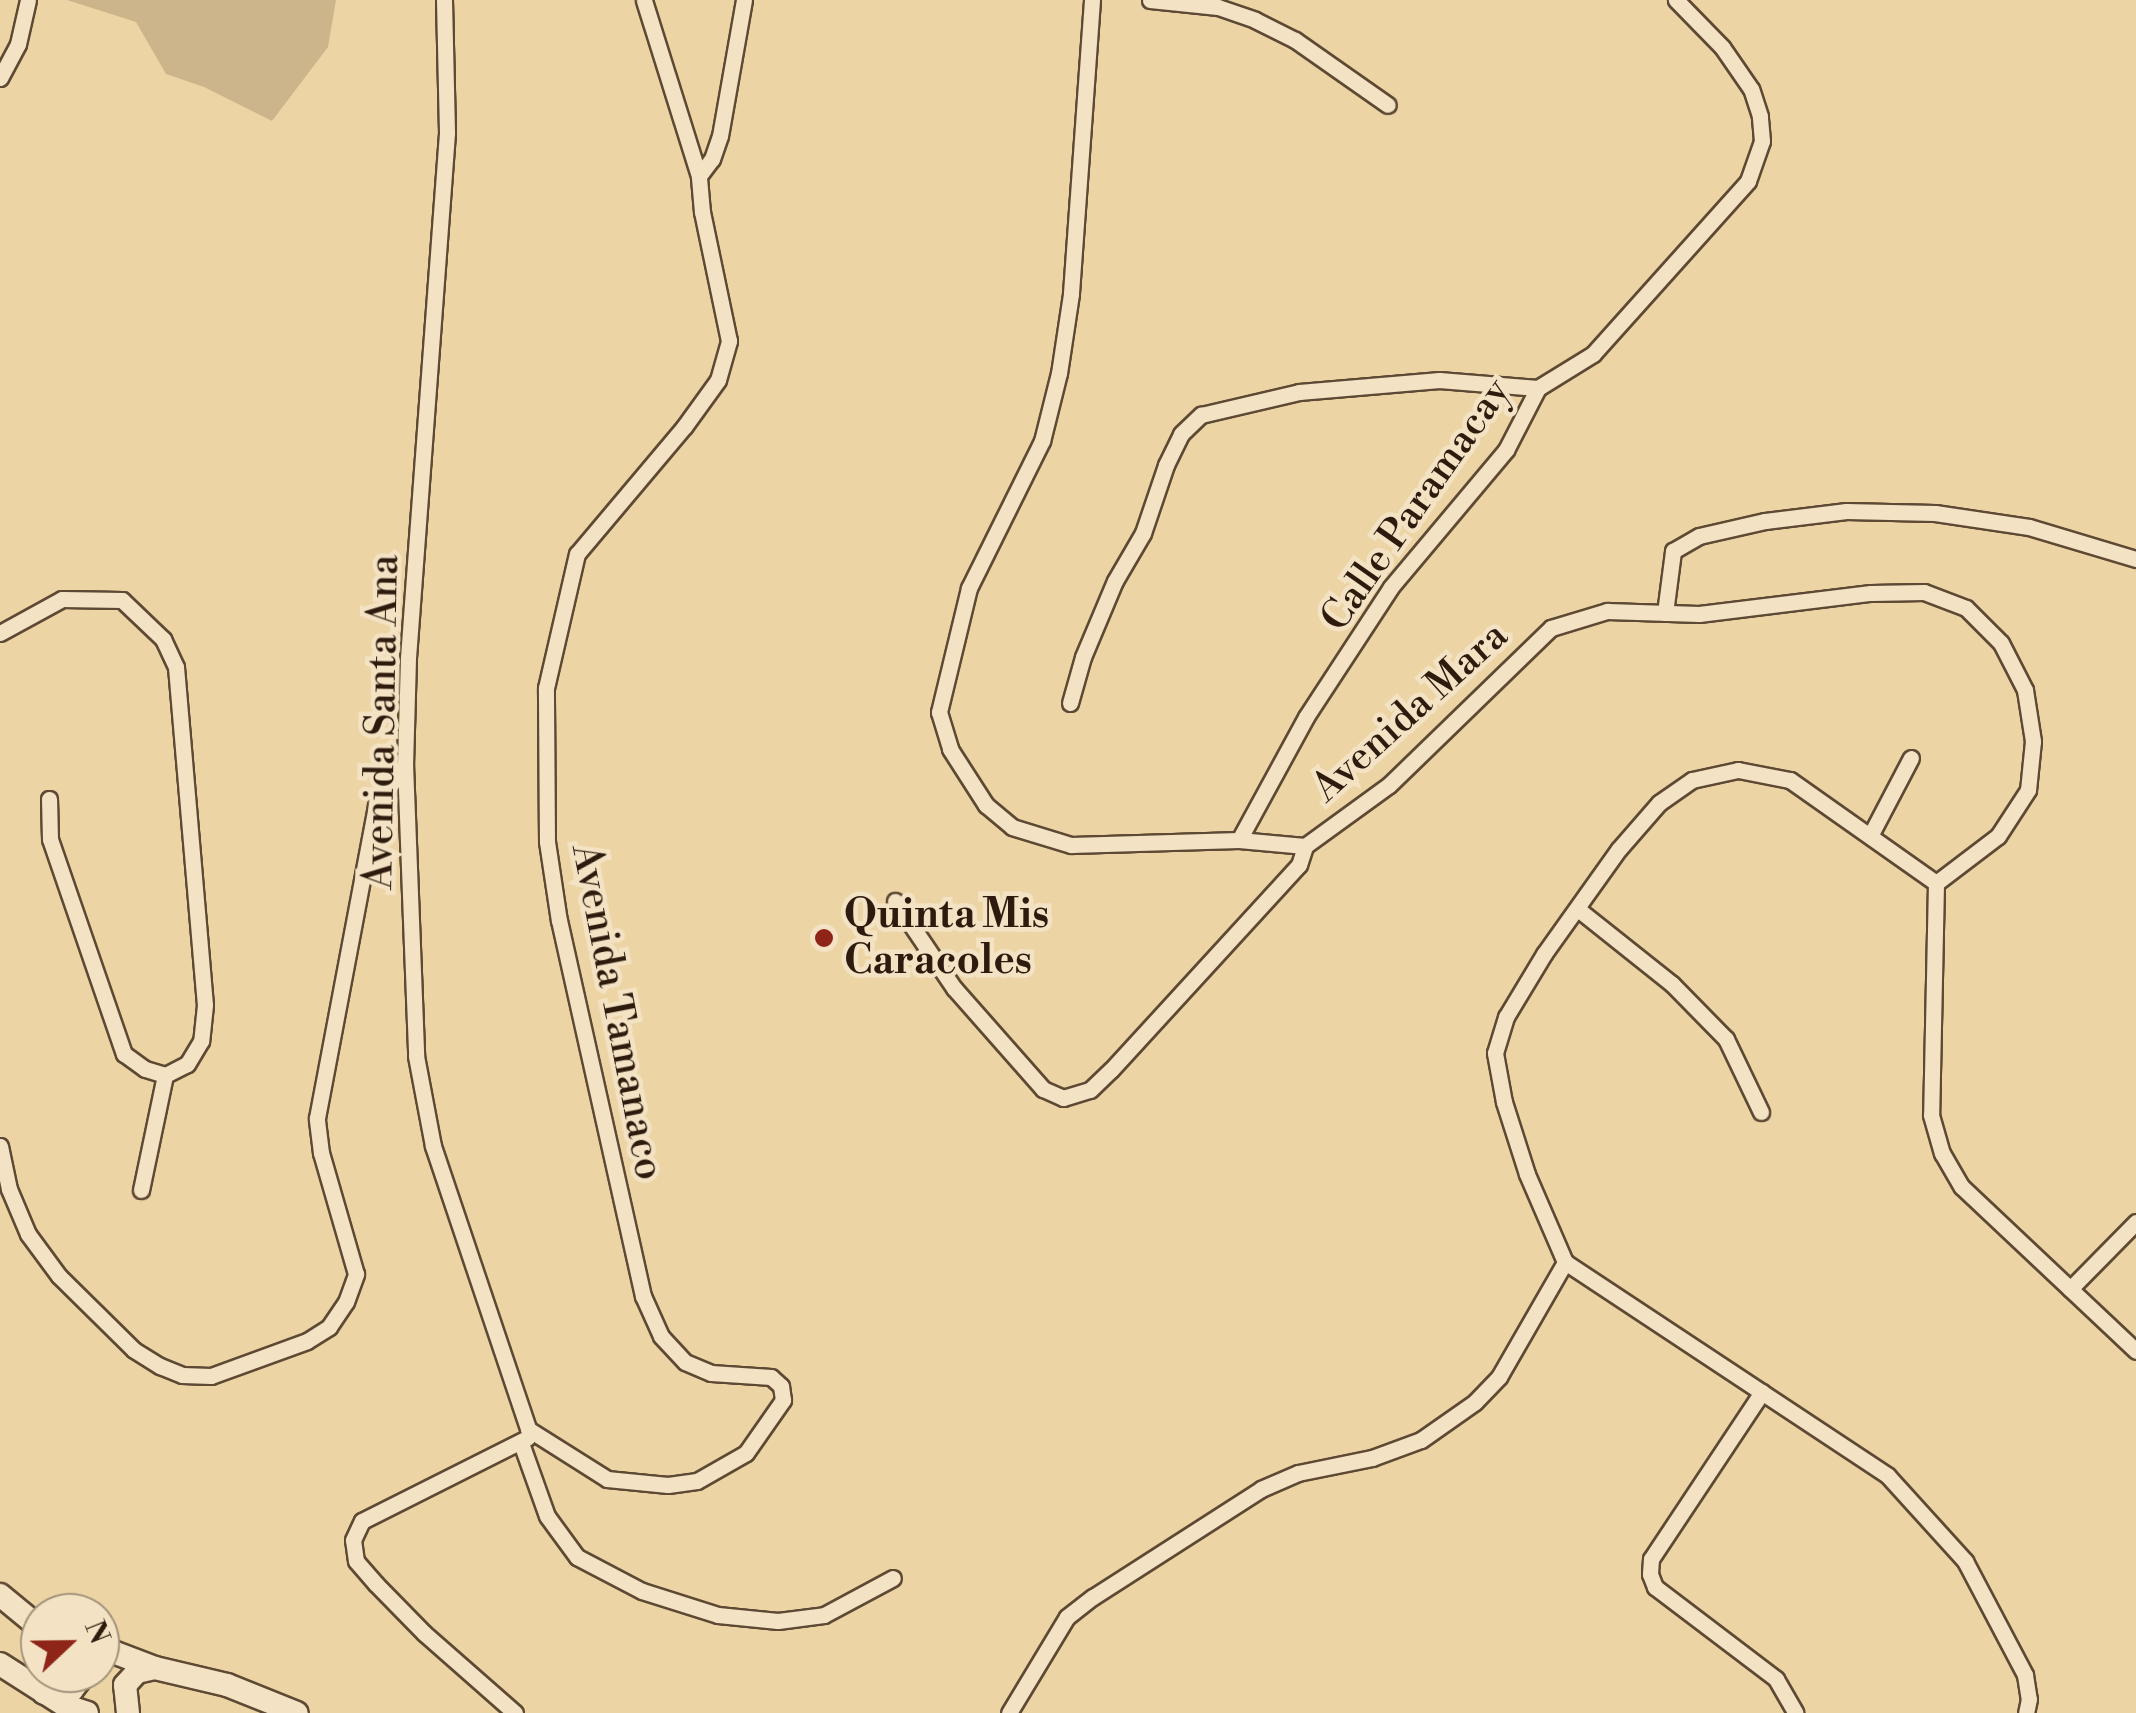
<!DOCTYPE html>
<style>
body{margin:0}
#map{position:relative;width:2136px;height:1713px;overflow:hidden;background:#edd4a5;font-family:"Libre Bodoni",serif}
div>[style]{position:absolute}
.green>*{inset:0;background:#cdb58b}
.roads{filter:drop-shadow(2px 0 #5e4934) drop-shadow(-2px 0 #5e4934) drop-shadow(0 2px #5e4934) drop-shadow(0 -2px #5e4934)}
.street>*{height:15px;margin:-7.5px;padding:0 7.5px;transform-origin:7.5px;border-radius:7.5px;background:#f3e3c4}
.secondary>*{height:22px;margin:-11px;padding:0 11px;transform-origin:11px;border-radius:11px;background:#f3e3c4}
.dots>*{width:28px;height:28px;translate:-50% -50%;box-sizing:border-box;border:5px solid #f3e3c4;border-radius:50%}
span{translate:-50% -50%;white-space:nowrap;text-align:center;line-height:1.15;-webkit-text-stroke:9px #f3e3c4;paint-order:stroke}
.street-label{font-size:40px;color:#2e1b0e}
.poi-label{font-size:40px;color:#2e1b0e;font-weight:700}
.left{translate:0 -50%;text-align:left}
.north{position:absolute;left:20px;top:1593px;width:100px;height:100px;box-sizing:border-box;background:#f3e3c4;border:2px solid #a4937b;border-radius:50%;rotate:68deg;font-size:28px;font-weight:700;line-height:40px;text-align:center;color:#2e1b0e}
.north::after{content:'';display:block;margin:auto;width:35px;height:45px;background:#8f2418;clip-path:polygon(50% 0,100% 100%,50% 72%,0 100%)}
</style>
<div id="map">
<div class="green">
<div style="clip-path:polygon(67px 0,336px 0,328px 47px,272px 121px,204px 87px,166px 74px,136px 22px)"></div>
</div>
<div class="roads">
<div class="street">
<div style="left:444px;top:0;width:133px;rotate:88.7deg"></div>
<div style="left:447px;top:133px;width:526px;rotate:94.25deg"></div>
<div style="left:408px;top:658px;width:106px;rotate:91.6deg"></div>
<div style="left:405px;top:764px;width:292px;rotate:87.8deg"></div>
<div style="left:416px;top:1056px;width:92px;rotate:79.3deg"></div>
<div style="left:433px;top:1146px;width:299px;rotate:71.4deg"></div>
<div style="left:1092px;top:0;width:295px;rotate:94.1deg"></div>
<div style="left:1071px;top:294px;width:80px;rotate:98.6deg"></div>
<div style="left:1059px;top:373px;width:70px;rotate:104deg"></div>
<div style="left:1042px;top:441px;width:164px;rotate:116.4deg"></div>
<div style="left:969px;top:588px;width:128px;rotate:103.6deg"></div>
<div style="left:939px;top:712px;width:39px;rotate:73deg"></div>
<div style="left:950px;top:749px;width:67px;rotate:57.3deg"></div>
<div style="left:986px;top:805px;width:34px;rotate:40deg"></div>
<div style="left:1012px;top:827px;width:62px;rotate:17deg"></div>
<div style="left:1071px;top:845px;width:168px;rotate:-1.7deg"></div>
<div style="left:1239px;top:840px;width:66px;rotate:5.2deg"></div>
<div style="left:1305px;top:846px;width:104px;rotate:-36deg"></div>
<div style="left:1389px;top:785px;width:226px;rotate:-44.1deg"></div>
<div style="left:1551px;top:628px;width:59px;rotate:-16.9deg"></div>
<div style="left:1607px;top:611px;width:92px;rotate:1.9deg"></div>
<div style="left:1699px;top:614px;width:173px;rotate:-7deg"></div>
<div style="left:1871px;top:593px;width:53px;rotate:-1.1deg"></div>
<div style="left:1924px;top:592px;width:45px;rotate:20.9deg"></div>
<div style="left:1966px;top:608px;width:49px;rotate:45deg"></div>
<div style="left:2001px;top:643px;width:53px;rotate:62.9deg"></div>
<div style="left:2025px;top:690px;width:52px;rotate:81.1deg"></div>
<div style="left:2033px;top:741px;width:49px;rotate:95.8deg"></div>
<div style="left:2028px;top:790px;width:55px;rotate:123.1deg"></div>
<div style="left:1998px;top:836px;width:78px;rotate:142.8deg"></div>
<div style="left:1150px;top:0;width:68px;rotate:5.9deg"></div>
<div style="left:1218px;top:7px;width:39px;rotate:19deg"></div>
<div style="left:1255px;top:20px;width:45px;rotate:26.6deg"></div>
<div style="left:1295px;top:40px;width:113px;rotate:35deg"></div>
<div style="left:0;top:78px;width:38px;rotate:-62deg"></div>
<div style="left:18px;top:44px;width:45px;rotate:-77.2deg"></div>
<div style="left:699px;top:176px;width:21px;rotate:-53deg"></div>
<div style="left:712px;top:159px;width:24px;rotate:-71deg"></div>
<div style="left:720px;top:136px;width:138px;rotate:-80deg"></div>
<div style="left:1665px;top:613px;width:63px;rotate:-82.6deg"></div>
<div style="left:1673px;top:551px;width:30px;rotate:-30deg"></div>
<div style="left:1699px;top:536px;width:68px;rotate:-12.8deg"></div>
<div style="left:1765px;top:521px;width:82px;rotate:-7deg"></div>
<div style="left:1846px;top:511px;width:89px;rotate:1.3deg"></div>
<div style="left:1935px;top:513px;width:95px;rotate:8.5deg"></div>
<div style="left:2029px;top:527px;width:112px;rotate:16.7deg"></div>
<div style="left:0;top:633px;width:71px;rotate:-28.7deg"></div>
<div style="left:62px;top:599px;width:60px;rotate:1deg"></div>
<div style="left:122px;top:600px;width:57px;rotate:43.6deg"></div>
<div style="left:163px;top:639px;width:31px;rotate:65deg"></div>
<div style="left:176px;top:667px;width:339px;rotate:85.1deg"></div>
<div style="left:205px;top:1005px;width:36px;rotate:96deg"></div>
<div style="left:201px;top:1041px;width:27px;rotate:121deg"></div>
<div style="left:187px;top:1064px;width:25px;rotate:153deg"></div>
<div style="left:165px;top:1075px;width:21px;rotate:-163deg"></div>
<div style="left:145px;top:1069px;width:26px;rotate:-144deg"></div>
<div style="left:124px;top:1054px;width:227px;rotate:-109deg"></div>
<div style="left:50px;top:839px;width:40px;rotate:-91.4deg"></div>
<div style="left:1070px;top:703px;width:48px;rotate:-74.2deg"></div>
<div style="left:1083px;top:657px;width:82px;rotate:-67.2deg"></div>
<div style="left:1115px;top:581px;width:56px;rotate:-59.7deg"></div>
<div style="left:1143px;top:533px;width:72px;rotate:-71.3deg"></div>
<div style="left:1166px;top:465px;width:34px;rotate:-64deg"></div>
<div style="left:1181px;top:434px;width:28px;rotate:-44deg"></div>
<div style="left:1201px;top:415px;width:101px;rotate:-13.2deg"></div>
<div style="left:1299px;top:392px;width:141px;rotate:-4.9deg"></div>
<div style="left:1439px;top:380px;width:99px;rotate:4.6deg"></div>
<div style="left:1870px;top:836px;width:88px;rotate:-62.3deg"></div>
<div style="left:1239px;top:840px;width:140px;rotate:-61.4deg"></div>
<div style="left:1306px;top:717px;width:155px;rotate:-56.8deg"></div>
<div style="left:1391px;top:587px;width:179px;rotate:-50deg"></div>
<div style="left:1506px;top:450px;width:70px;rotate:-62.7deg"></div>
<div style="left:1538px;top:388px;width:65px;rotate:-31.7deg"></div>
<div style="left:1593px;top:354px;width:232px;rotate:-48.1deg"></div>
<div style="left:1748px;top:181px;width:42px;rotate:-70.7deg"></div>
<div style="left:1762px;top:141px;width:25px;rotate:-95deg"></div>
<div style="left:1760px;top:116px;width:28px;rotate:-108deg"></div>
<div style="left:1751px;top:89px;width:51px;rotate:-124.6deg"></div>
<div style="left:1722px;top:47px;width:66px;rotate:-134.4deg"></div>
<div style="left:1936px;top:883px;width:232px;rotate:91.2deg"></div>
<div style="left:1931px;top:1115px;width:40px;rotate:74deg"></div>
<div style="left:1942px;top:1153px;width:39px;rotate:60deg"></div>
<div style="left:1962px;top:1187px;width:239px;rotate:43.3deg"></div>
<div style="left:895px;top:901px;width:105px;rotate:55.9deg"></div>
<div style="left:954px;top:988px;width:135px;rotate:48.6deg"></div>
<div style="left:1043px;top:1089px;width:22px;rotate:24deg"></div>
<div style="left:1063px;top:1098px;width:28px;rotate:-17deg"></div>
<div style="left:1090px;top:1090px;width:29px;rotate:-44deg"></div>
<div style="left:1111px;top:1070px;width:278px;rotate:-47.5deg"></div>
<div style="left:1299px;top:865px;width:20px;rotate:-72deg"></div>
<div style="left:1579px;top:910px;width:119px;rotate:38.5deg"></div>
<div style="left:1672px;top:984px;width:77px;rotate:45.5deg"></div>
<div style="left:1726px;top:1039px;width:81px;rotate:64.4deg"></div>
<div style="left:0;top:1146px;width:44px;rotate:78.2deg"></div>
<div style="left:9px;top:1189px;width:49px;rotate:67.1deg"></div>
<div style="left:28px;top:1234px;width:52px;rotate:53.6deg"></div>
<div style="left:59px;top:1276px;width:105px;rotate:44.6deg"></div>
<div style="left:134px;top:1350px;width:31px;rotate:32deg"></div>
<div style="left:160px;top:1366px;width:24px;rotate:22deg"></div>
<div style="left:182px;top:1375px;width:29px;rotate:2deg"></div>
<div style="left:211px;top:1376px;width:102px;rotate:-20deg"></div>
<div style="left:307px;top:1341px;width:26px;rotate:-32deg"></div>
<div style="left:329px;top:1327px;width:30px;rotate:-56deg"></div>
<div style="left:346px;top:1302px;width:30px;rotate:-70deg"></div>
<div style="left:356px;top:1274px;width:126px;rotate:-106.1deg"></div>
<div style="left:321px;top:1153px;width:35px;rotate:-97deg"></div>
<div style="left:317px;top:1118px;width:318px;rotate:-79.3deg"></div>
<div style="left:376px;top:806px;width:51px;rotate:-55.4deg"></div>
<div style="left:141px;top:1190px;width:117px;rotate:-78.2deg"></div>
<div style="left:1565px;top:1262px;width:387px;rotate:33.5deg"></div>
<div style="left:1888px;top:1476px;width:115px;rotate:47.8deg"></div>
<div style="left:1965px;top:1561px;width:129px;rotate:62.2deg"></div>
<div style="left:2025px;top:1675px;width:24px;rotate:81deg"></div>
<div style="left:2029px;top:1699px;width:14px;rotate:102deg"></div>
<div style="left:2070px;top:1289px;width:94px;rotate:-45.4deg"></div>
<div style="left:1762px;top:1392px;width:201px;rotate:123.6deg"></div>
<div style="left:1651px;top:1559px;width:15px;rotate:94deg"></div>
<div style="left:1650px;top:1574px;width:14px;rotate:69deg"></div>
<div style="left:1655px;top:1587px;width:152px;rotate:37.2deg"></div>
<div style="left:1776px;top:1679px;width:39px;rotate:60deg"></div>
<div style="left:528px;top:1429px;width:93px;rotate:32.3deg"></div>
<div style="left:607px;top:1479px;width:61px;rotate:5.6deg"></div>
<div style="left:668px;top:1485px;width:29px;rotate:-8deg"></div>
<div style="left:697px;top:1481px;width:56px;rotate:-29.7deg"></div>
<div style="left:746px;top:1453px;width:65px;rotate:-55.1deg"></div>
<div style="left:783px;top:1400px;width:14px;rotate:-98deg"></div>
<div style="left:781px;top:1386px;width:13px;rotate:-138deg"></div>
<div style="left:771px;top:1377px;width:60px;rotate:-176.2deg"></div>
<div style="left:711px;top:1373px;width:28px;rotate:-157deg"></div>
<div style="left:685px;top:1362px;width:35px;rotate:-133deg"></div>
<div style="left:661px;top:1336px;width:44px;rotate:-114.2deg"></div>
<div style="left:643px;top:1296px;width:384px;rotate:-102.6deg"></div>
<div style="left:559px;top:921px;width:80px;rotate:-98.6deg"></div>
<div style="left:547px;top:842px;width:154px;rotate:-90.4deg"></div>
<div style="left:546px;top:688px;width:138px;rotate:-77deg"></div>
<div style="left:577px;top:554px;width:166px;rotate:-49.9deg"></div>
<div style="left:684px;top:427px;width:58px;rotate:-54.1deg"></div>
<div style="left:718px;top:380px;width:41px;rotate:-74.2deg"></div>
<div style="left:729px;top:341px;width:132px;rotate:-101.8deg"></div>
<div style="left:702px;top:212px;width:36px;rotate:-95deg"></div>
<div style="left:699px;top:176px;width:184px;rotate:-107.4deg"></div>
<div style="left:521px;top:1443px;width:77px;rotate:70.4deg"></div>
<div style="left:547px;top:1516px;width:51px;rotate:53.8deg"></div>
<div style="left:577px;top:1557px;width:73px;rotate:27.6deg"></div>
<div style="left:642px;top:1591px;width:80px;rotate:17.5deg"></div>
<div style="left:718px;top:1615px;width:60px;rotate:5.7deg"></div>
<div style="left:778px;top:1621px;width:46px;rotate:-7.4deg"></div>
<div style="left:824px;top:1615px;width:78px;rotate:-28.2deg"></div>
<div style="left:515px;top:1713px;width:121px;rotate:-138.7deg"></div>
<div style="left:424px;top:1633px;width:69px;rotate:-134.4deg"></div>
<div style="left:376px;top:1584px;width:30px;rotate:-131deg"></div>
<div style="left:356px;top:1561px;width:21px;rotate:-98deg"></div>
<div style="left:353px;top:1540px;width:21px;rotate:-65deg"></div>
<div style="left:362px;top:1521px;width:185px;rotate:-26.7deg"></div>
<div style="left:1009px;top:1713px;width:112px;rotate:-58.9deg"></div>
<div style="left:1067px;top:1617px;width:33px;rotate:-38deg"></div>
<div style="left:1093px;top:1597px;width:200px;rotate:-32.7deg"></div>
<div style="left:1261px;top:1489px;width:40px;rotate:-23.4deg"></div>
<div style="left:1298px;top:1473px;width:76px;rotate:-11.5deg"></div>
<div style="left:1372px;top:1458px;width:52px;rotate:-20.2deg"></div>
<div style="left:1421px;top:1440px;width:66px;rotate:-35.1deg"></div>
<div style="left:1475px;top:1402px;width:35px;rotate:-46deg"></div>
<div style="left:1499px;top:1377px;width:133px;rotate:-60.1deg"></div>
<div style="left:1565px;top:1262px;width:96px;rotate:-113.4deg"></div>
<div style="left:1527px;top:1174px;width:76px;rotate:-107.7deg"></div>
<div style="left:1504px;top:1102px;width:50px;rotate:-100.4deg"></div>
<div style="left:1495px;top:1053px;width:38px;rotate:-73deg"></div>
<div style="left:1506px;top:1017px;width:74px;rotate:-58.9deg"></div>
<div style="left:1544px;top:954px;width:129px;rotate:-54.5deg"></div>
<div style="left:1619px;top:849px;width:61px;rotate:-49deg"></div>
<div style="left:1659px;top:803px;width:40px;rotate:-34.9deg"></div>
<div style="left:1692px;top:780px;width:47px;rotate:-12.3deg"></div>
<div style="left:1738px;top:770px;width:53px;rotate:10.9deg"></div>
<div style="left:1790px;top:780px;width:179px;rotate:35.2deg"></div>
</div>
<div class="secondary">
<div style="left:0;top:1595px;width:52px;rotate:39.5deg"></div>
<div style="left:100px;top:1647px;width:59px;rotate:20.9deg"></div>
<div style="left:155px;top:1668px;width:74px;rotate:13.3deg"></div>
<div style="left:227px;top:1685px;width:75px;rotate:21.8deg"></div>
<div style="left:0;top:1664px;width:78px;rotate:32.5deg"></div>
<div style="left:66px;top:1706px;width:22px;rotate:18deg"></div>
<div style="left:44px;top:1693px;width:28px;rotate:-6deg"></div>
<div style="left:72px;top:1690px;width:21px;rotate:-53deg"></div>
<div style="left:128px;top:1713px;width:28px;rotate:-96deg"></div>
<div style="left:125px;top:1685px;width:18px;rotate:-47deg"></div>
<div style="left:137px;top:1672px;width:18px;rotate:-13deg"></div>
</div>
</div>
<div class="dots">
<div style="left:824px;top:938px;background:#8f2418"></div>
</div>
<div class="street-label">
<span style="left:1416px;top:505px;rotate:-55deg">Calle Paramacay</span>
<span style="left:1410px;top:712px;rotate:-42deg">Avenida Mara</span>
<span style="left:382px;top:722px;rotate:-89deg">Avenida Santa Ana</span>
<span style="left:617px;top:1012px;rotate:79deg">Avenida Tamanaco</span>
</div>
<div class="poi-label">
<span class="left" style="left:844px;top:938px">Quinta Mis<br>Caracoles</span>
</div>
<div class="north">N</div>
</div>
